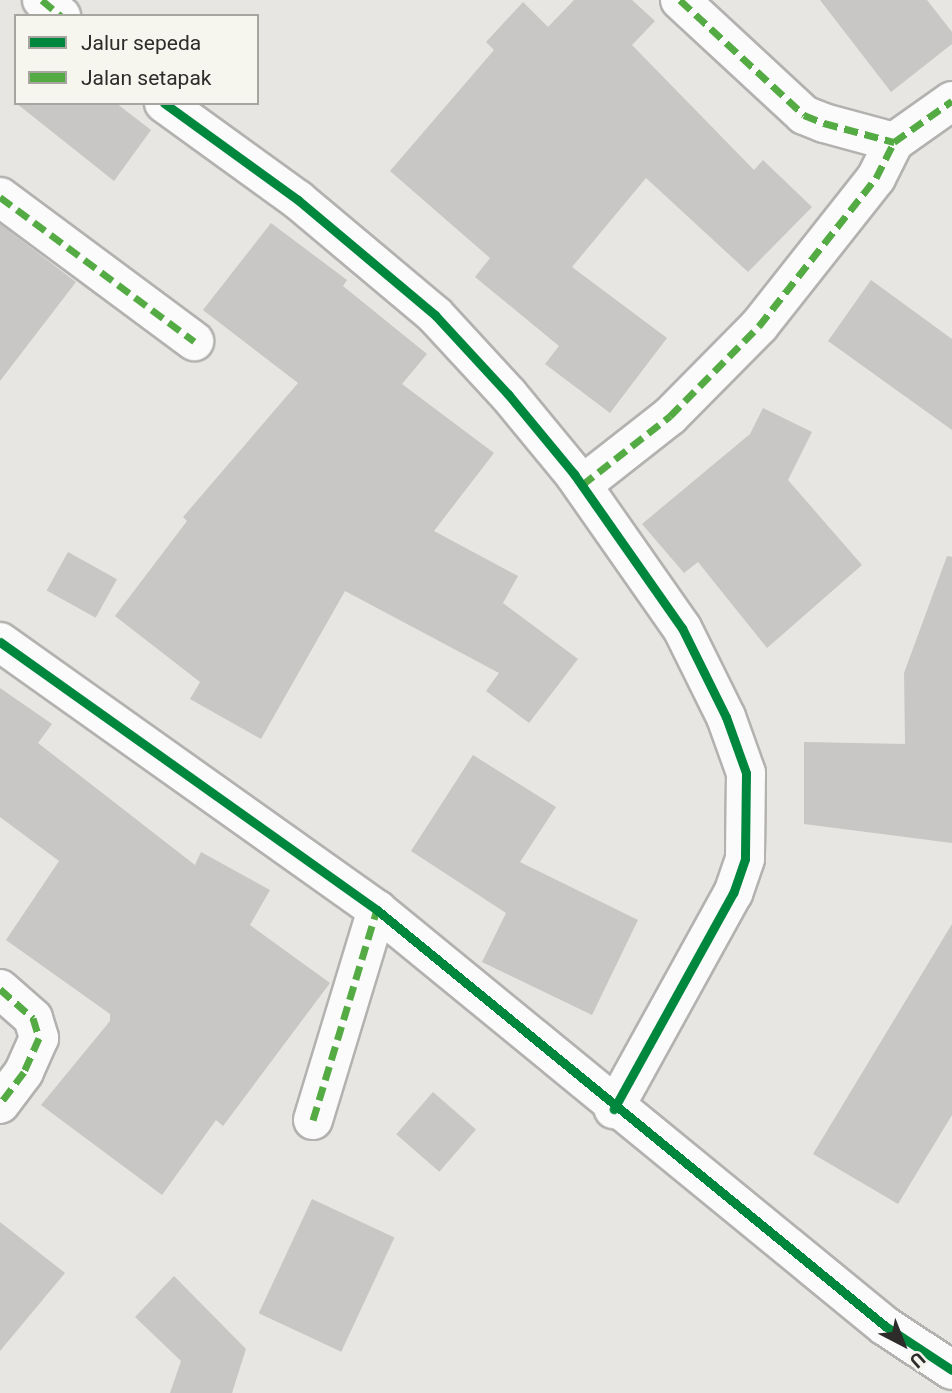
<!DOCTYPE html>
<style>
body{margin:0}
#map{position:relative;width:952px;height:1393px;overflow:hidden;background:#e7e6e3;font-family:Roboto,sans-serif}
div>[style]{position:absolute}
.building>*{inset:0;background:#c8c7c5;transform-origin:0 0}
.roads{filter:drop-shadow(2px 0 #b3b2b0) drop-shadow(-2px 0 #b3b2b0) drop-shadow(0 2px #b3b2b0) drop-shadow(0 -2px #b3b2b0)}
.street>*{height:38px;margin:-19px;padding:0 19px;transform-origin:19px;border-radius:19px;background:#fbfbfb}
.quiet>*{height:7px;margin-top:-3.5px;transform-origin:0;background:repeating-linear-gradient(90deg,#54ab44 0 14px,transparent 0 21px)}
.cycleway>*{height:9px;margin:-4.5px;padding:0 4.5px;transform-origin:4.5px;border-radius:4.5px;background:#00873e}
span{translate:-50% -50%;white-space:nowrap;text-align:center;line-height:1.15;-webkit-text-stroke:5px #f6f5ee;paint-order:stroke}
.legend{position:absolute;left:14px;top:14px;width:245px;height:91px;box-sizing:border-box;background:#f6f5ee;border:2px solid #a6a5a0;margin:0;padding:9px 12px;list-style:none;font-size:21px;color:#2d2c2a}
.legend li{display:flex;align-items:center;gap:14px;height:35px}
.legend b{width:35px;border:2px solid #a6a5a0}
.north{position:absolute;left:868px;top:1309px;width:70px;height:70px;-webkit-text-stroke:5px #f6f5ee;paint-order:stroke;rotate:138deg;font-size:19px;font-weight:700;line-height:28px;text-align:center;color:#2d2c2a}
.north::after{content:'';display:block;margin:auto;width:24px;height:32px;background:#2d2c2a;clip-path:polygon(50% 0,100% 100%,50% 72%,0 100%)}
</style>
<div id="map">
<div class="building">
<div style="clip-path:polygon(574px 0,632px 0,655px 21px,632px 45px,754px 170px,763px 160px,812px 207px,748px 272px,646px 178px,572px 267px,667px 338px,610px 413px,545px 364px,559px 346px,475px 277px,490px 258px,390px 171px,494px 50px,486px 42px,523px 2px,548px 27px)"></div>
<div style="clip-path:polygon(820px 0,927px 0,952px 32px,952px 44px,891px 92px)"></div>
<div style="clip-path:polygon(16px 103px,116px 103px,151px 130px,114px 181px)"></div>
<div style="clip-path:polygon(271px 223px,347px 280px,343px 286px,427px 354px,402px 384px,494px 453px,434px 531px,518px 576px,503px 603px,578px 659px,529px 723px,486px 691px,499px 673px,345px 591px,261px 739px,190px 699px,200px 682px,115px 616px,187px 521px,183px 517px,298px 383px,203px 310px)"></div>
<div style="clip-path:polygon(0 224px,76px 282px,0 381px)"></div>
<div style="clip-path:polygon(871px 280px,952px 339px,952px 430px,828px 341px)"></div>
<div style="clip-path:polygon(763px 408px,812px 432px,788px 480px,862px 565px,767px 648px,698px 562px,684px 573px,642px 524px,750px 434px)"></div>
<div style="left:68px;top:552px;width:56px;height:44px;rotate:29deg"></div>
<div style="clip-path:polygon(947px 556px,952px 557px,952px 843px,804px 824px,804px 742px,905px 744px,904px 673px)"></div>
<div style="clip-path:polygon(0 688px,52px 724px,38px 743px,195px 865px,201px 852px,270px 890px,250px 925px,330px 983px,223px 1126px,216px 1120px,162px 1195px,41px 1105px,110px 1021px,110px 1014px,6px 940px,59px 861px,0 817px)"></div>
<div style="clip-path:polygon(473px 755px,556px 807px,520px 862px,638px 920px,592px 1015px,482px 962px,506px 913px,411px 851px)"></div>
<div style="clip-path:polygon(952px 924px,952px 1115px,898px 1204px,813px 1154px)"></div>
<div style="left:433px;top:1092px;width:57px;height:56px;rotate:41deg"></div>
<div style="left:312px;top:1199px;width:91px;height:126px;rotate:25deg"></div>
<div style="clip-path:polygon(0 1222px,65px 1273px,0 1351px)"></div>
<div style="clip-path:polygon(174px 1276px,246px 1349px,232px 1393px,170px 1393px,181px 1361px,135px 1317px)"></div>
</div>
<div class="roads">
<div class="street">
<div style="left:42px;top:0;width:25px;rotate:40deg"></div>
<div style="left:680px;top:0;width:169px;rotate:42.8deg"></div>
<div style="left:804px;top:115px;width:22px;rotate:22deg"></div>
<div style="left:824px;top:123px;width:73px;rotate:15.2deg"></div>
<div style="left:894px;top:142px;width:71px;rotate:-35.3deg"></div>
<div style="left:164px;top:103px;width:165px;rotate:35.9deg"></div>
<div style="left:298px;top:200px;width:179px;rotate:40deg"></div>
<div style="left:435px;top:315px;width:108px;rotate:47.3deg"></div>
<div style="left:508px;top:394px;width:104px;rotate:50.5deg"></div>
<div style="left:574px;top:474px;width:188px;rotate:55deg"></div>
<div style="left:682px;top:628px;width:99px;rotate:63.7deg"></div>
<div style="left:726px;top:717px;width:59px;rotate:70.3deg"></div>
<div style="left:746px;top:773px;width:86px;rotate:90.7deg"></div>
<div style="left:745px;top:859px;width:36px;rotate:109deg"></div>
<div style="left:733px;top:893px;width:247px;rotate:118.9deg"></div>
<div style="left:0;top:197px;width:242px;rotate:36.6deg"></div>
<div style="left:582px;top:485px;width:112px;rotate:-38.1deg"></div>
<div style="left:670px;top:416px;width:127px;rotate:-45.3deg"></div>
<div style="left:759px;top:326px;width:189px;rotate:-51.7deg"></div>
<div style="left:876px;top:178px;width:40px;rotate:-63.4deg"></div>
<div style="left:0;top:642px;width:463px;rotate:35.4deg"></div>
<div style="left:377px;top:910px;width:657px;rotate:39.31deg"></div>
<div style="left:885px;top:1326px;width:80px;rotate:33.3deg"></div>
<div style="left:0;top:989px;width:44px;rotate:41.3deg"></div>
<div style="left:33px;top:1018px;width:21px;rotate:73deg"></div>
<div style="left:39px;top:1038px;width:37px;rotate:114deg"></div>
<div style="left:24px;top:1072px;width:40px;rotate:127deg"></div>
<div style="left:313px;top:1120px;width:220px;rotate:-73.1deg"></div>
</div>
</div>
<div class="quiet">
<div style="left:42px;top:0;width:25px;rotate:40deg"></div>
<div style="left:680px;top:0;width:169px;rotate:42.8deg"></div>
<div style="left:804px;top:115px;width:22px;rotate:22deg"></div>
<div style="left:824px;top:123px;width:73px;rotate:15.2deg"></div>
<div style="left:894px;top:142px;width:71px;rotate:-35.3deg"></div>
<div style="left:0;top:197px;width:242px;rotate:36.6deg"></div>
<div style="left:582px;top:485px;width:112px;rotate:-38.1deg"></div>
<div style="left:670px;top:416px;width:127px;rotate:-45.3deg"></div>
<div style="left:759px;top:326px;width:189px;rotate:-51.7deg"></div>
<div style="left:876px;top:178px;width:40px;rotate:-63.4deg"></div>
<div style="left:0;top:989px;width:44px;rotate:41.3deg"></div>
<div style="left:33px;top:1018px;width:21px;rotate:73deg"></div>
<div style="left:39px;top:1038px;width:37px;rotate:114deg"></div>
<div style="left:24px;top:1072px;width:40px;rotate:127deg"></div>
<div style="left:313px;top:1120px;width:220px;rotate:-73.1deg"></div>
</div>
<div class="cycleway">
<div style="left:164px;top:103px;width:165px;rotate:35.9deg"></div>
<div style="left:298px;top:200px;width:179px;rotate:40deg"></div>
<div style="left:435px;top:315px;width:108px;rotate:47.3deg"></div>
<div style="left:508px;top:394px;width:104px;rotate:50.5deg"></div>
<div style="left:574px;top:474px;width:188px;rotate:55deg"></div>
<div style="left:682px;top:628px;width:99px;rotate:63.7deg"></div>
<div style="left:726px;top:717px;width:59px;rotate:70.3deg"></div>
<div style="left:746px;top:773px;width:86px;rotate:90.7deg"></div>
<div style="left:745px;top:859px;width:36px;rotate:109deg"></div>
<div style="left:733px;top:893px;width:247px;rotate:118.9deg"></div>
<div style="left:0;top:642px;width:463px;rotate:35.4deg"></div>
<div style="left:377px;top:910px;width:657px;rotate:39.31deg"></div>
<div style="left:885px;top:1326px;width:80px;rotate:33.3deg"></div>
</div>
<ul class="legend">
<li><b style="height:9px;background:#00873e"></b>Jalur sepeda</li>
<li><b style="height:9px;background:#54ab44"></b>Jalan setapak</li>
</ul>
<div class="north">U</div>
</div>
